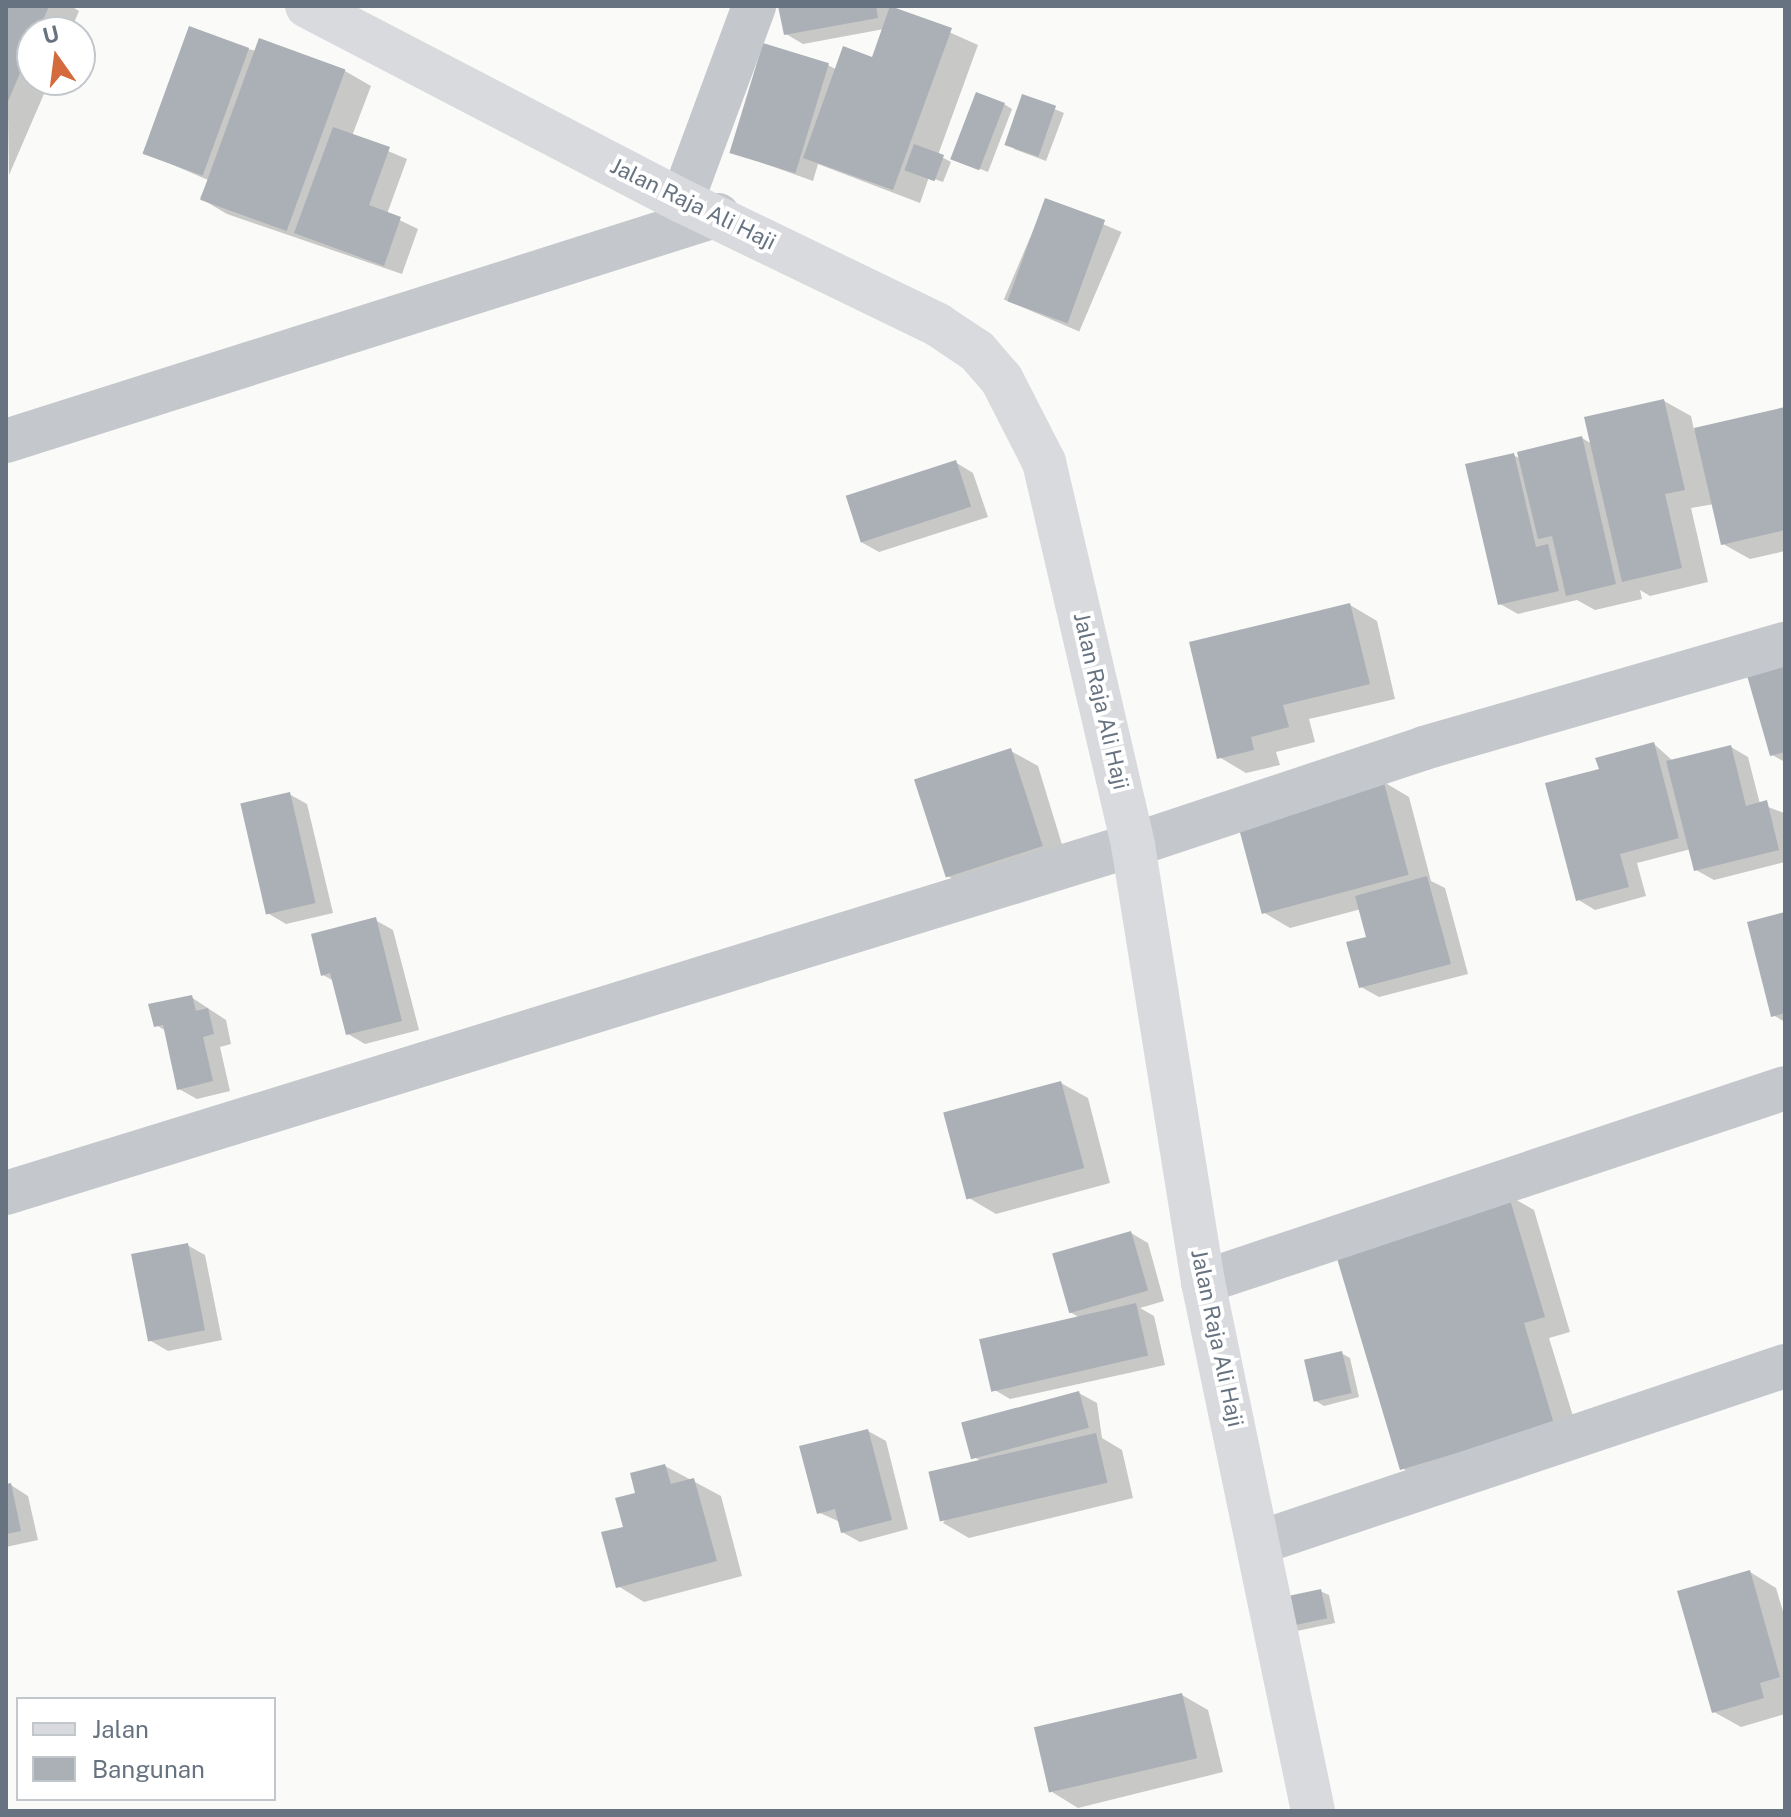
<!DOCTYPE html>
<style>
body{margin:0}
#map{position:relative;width:1791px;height:1817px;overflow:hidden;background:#fafaf8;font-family:"Public Sans",sans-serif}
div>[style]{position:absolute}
.shadow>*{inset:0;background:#0003;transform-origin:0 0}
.building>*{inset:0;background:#aab0b6;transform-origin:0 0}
.minor>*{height:44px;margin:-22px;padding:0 22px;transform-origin:22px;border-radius:22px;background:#c4c7cb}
.major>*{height:44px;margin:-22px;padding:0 22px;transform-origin:22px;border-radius:22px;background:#d8dade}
span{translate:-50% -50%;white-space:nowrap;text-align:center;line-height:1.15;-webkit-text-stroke:8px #fff;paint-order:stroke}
.street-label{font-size:22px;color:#677380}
.frame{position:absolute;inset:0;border:8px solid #677380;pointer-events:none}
.legend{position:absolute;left:16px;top:1697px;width:260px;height:104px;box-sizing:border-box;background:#fff;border:2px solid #c2c7cc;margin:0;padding:10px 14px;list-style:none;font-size:24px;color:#677380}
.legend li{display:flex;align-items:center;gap:16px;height:40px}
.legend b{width:40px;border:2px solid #c2c7cc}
.north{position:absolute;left:16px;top:16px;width:80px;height:80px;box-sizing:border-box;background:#fff;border:2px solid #c2c7cc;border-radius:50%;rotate:346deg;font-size:22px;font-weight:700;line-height:32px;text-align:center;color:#677380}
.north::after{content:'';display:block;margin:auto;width:28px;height:36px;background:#d36b3e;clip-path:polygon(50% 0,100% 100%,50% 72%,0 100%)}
</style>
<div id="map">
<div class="shadow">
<div style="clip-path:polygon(6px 6px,71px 6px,79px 11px,70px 32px,32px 32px,32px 80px,50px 80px,9px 175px)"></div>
<div style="clip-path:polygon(781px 6px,891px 6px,978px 45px,938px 155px,951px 162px,943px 182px,929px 177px,920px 203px,818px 164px,813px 181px,732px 152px,828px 65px,837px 70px,873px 59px,884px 29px,803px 44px,786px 34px)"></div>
<div style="clip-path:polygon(248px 49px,345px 71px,371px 86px,352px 136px,407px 159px,387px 214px,418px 229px,402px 274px,227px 214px,200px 198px,208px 180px,143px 152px)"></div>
<div style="clip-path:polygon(1023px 96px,1064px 113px,1046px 161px,1014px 149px)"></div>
<div style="clip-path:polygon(1004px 104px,1012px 109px,988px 172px,962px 162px)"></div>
<div style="left:1046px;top:200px;width:82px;height:108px;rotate:23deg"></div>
<div style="clip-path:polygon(1664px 401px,1691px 416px,1694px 430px,1785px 409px,1785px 551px,1750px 559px,1723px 544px,1714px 504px,1691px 508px,1708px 582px,1650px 596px,1640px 590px,1642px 599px,1595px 610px,1577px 600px,1518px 614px,1500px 604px,1513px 455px,1521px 459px,1582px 438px,1592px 444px)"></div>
<div style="clip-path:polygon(955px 462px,973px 473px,988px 517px,879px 552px,861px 542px)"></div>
<div style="clip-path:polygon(1350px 605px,1377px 621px,1395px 699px,1309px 719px,1315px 742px,1276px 752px,1280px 765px,1246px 773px,1219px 757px)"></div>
<div style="clip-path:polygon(1785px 663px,1785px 762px,1772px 755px)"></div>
<div style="clip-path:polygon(1654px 744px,1673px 761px,1731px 747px,1748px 757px,1760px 804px,1784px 813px,1785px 862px,1714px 880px,1696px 870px,1691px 849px,1637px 863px,1646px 896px,1595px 910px,1577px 899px,1601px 770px)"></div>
<div style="clip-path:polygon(1011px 751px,1038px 766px,1067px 861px,973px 890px,946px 875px)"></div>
<div style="clip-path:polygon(1382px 781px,1409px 797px,1431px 881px,1445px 888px,1468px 974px,1379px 997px,1361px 987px,1369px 939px,1361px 909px,1290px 928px,1263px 912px)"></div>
<div style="clip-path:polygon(289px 794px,307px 804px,333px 913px,286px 924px,269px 914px)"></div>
<div style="clip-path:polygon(1785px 914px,1785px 1022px,1773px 1015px)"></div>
<div style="clip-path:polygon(375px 920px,393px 930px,419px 1030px,365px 1044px,348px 1034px,334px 981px,323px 975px)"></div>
<div style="clip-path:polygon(191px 997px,226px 1020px,231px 1044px,220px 1047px,230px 1091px,197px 1099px,179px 1089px,166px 1031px,156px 1025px)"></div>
<div style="clip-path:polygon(1061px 1083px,1088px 1098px,1110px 1183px,996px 1214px,969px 1198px)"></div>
<div style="clip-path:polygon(1508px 1195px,1534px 1210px,1570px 1332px,1549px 1338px,1580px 1439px,1428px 1484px,1402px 1468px)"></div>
<div style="clip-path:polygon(1131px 1233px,1148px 1243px,1164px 1301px,1140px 1308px,1154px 1316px,1165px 1365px,1010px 1399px,993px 1389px,1080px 1318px,1070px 1312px)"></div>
<div style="clip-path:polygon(187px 1245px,205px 1255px,222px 1340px,168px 1351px,151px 1341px)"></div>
<div style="clip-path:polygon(1341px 1353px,1350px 1358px,1359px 1397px,1324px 1406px,1316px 1401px)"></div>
<div style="clip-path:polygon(1079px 1393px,1097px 1403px,1102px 1438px,1122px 1450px,1133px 1498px,969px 1538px,943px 1523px,983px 1462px,970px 1455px)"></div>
<div style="clip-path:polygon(868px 1431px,886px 1441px,908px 1529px,860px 1542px,842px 1532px,840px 1522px,818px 1512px)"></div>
<div style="clip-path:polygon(665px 1466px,721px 1496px,742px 1576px,644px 1602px,618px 1586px,637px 1494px)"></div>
<div style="clip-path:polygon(11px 1485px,28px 1496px,38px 1540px,6px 1547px,6px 1486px)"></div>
<div style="clip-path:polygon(1750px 1572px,1776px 1588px,1785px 1618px,1785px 1714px,1741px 1727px,1714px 1712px)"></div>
<div style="clip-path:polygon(1320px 1591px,1329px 1595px,1335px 1623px,1297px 1631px,1289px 1626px)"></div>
<div style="clip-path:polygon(1182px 1695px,1208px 1710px,1223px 1772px,1078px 1808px,1052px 1792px)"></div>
</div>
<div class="building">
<div style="clip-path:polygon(6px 6px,49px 6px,38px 32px,32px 32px,32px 45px,6px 106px)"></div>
<div style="clip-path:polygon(778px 6px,876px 6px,878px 18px,784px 35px)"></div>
<div style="clip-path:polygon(890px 6px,952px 28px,893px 190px,803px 158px,843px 46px,872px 57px)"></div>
<div style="left:189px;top:26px;width:64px;height:136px;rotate:20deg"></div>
<div style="left:259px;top:38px;width:92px;height:172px;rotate:20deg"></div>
<div style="left:763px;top:43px;width:69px;height:115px;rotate:17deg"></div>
<div style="left:976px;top:92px;width:31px;height:72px;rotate:21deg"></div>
<div style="left:1022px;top:94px;width:36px;height:54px;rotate:19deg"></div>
<div style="clip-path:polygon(333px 127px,390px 147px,369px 205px,401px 217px,384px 266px,294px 233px)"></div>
<div style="left:914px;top:144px;width:32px;height:28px;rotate:20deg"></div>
<div style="left:1045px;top:198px;width:64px;height:110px;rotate:20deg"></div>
<div style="clip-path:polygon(1664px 399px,1685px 490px,1665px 494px,1682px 568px,1622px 582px,1584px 417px)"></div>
<div style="clip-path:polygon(1785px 407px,1785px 530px,1721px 545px,1694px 428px)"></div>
<div style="clip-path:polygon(1582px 436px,1616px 584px,1566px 596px,1552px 536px,1538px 539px,1517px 452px)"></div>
<div style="clip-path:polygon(1514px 453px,1536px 547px,1548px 544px,1559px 591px,1498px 605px,1465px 464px)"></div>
<div style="left:956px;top:460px;width:49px;height:116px;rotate:72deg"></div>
<div style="clip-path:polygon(1350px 603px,1370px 684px,1283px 705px,1289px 727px,1251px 737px,1254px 750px,1217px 759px,1189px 642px)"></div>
<div style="clip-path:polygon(1785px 661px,1785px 752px,1770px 756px,1746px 672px)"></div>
<div style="clip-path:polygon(1654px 742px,1679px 838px,1620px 854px,1629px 887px,1576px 901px,1545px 783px,1599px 769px,1595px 758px)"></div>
<div style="clip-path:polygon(1731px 745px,1746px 806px,1767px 800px,1779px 850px,1694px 871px,1666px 761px)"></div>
<div style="left:1011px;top:748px;width:103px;height:102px;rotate:72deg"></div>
<div style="left:1383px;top:779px;width:99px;height:152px;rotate:75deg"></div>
<div style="left:290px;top:792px;width:114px;height:51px;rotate:77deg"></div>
<div style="clip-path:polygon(1427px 876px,1451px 964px,1359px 988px,1346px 942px,1366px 937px,1355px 896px)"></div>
<div style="clip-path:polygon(1785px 912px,1785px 1013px,1771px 1017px,1747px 922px)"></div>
<div style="clip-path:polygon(376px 917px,402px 1021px,346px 1035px,330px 973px,321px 976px,311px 934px)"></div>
<div style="clip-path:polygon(192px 995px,196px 1011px,208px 1008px,214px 1034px,203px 1037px,213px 1081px,177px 1090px,163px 1025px,154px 1027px,148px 1004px)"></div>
<div style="left:1061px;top:1081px;width:90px;height:122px;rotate:75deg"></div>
<div style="clip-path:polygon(1508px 1193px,1545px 1317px,1524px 1323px,1554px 1424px,1400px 1470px,1333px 1245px)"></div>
<div style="left:1131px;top:1231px;width:62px;height:82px;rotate:74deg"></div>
<div style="left:188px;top:1243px;width:89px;height:58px;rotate:79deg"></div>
<div style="left:1136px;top:1303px;width:54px;height:161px;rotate:77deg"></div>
<div style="left:1342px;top:1351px;width:43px;height:39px;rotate:77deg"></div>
<div style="left:1079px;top:1391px;width:38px;height:122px;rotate:75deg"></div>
<div style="clip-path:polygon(868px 1429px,892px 1520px,841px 1533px,835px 1509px,817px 1514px,799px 1446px)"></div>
<div style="left:1096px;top:1433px;width:51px;height:172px;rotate:77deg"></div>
<div style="clip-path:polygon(665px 1464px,671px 1484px,694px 1478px,717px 1561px,616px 1588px,601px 1532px,623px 1527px,615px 1498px,635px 1493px,630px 1473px)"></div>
<div style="clip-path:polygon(11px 1483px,21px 1531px,6px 1534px,6px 1484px)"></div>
<div style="clip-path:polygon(1750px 1570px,1780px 1677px,1760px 1683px,1764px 1698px,1712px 1713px,1677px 1591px)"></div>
<div style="left:1321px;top:1589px;width:30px;height:41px;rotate:78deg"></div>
<div style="left:1182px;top:1693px;width:67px;height:152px;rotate:77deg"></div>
</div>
<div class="minor">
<div style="left:682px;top:201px;width:208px;rotate:-69.7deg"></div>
<div style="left:6px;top:441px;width:747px;rotate:-17.61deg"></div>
<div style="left:6px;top:1193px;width:1180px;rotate:-17.16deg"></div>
<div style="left:1133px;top:845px;width:307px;rotate:-18.4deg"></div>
<div style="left:1424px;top:748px;width:376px;rotate:-16.1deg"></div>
<div style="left:1203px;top:1282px;width:613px;rotate:-18.43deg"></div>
<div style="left:1261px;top:1542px;width:553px;rotate:-18.57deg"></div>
</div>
<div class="major">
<div style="left:307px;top:6px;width:423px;rotate:27.5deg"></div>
<div style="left:682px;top:201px;width:284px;rotate:25.8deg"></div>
<div style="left:938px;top:325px;width:47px;rotate:33.7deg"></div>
<div style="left:977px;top:351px;width:38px;rotate:49deg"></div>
<div style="left:1002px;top:380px;width:92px;rotate:62.9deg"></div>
<div style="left:1044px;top:462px;width:393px;rotate:76.9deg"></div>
<div style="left:1133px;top:845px;width:443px;rotate:80.9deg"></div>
<div style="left:1203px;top:1282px;width:540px;rotate:78.25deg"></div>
</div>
<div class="street-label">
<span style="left:693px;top:204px;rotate:26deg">Jalan Raja Ali Haji</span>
<span style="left:1101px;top:701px;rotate:77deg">Jalan Raja Ali Haji</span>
<span style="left:1217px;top:1338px;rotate:78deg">Jalan Raja Ali Haji</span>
</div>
<div class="frame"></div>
<ul class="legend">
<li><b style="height:10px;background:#d8dade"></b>Jalan</li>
<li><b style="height:22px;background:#aab0b6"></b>Bangunan</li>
</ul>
<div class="north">U</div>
</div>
